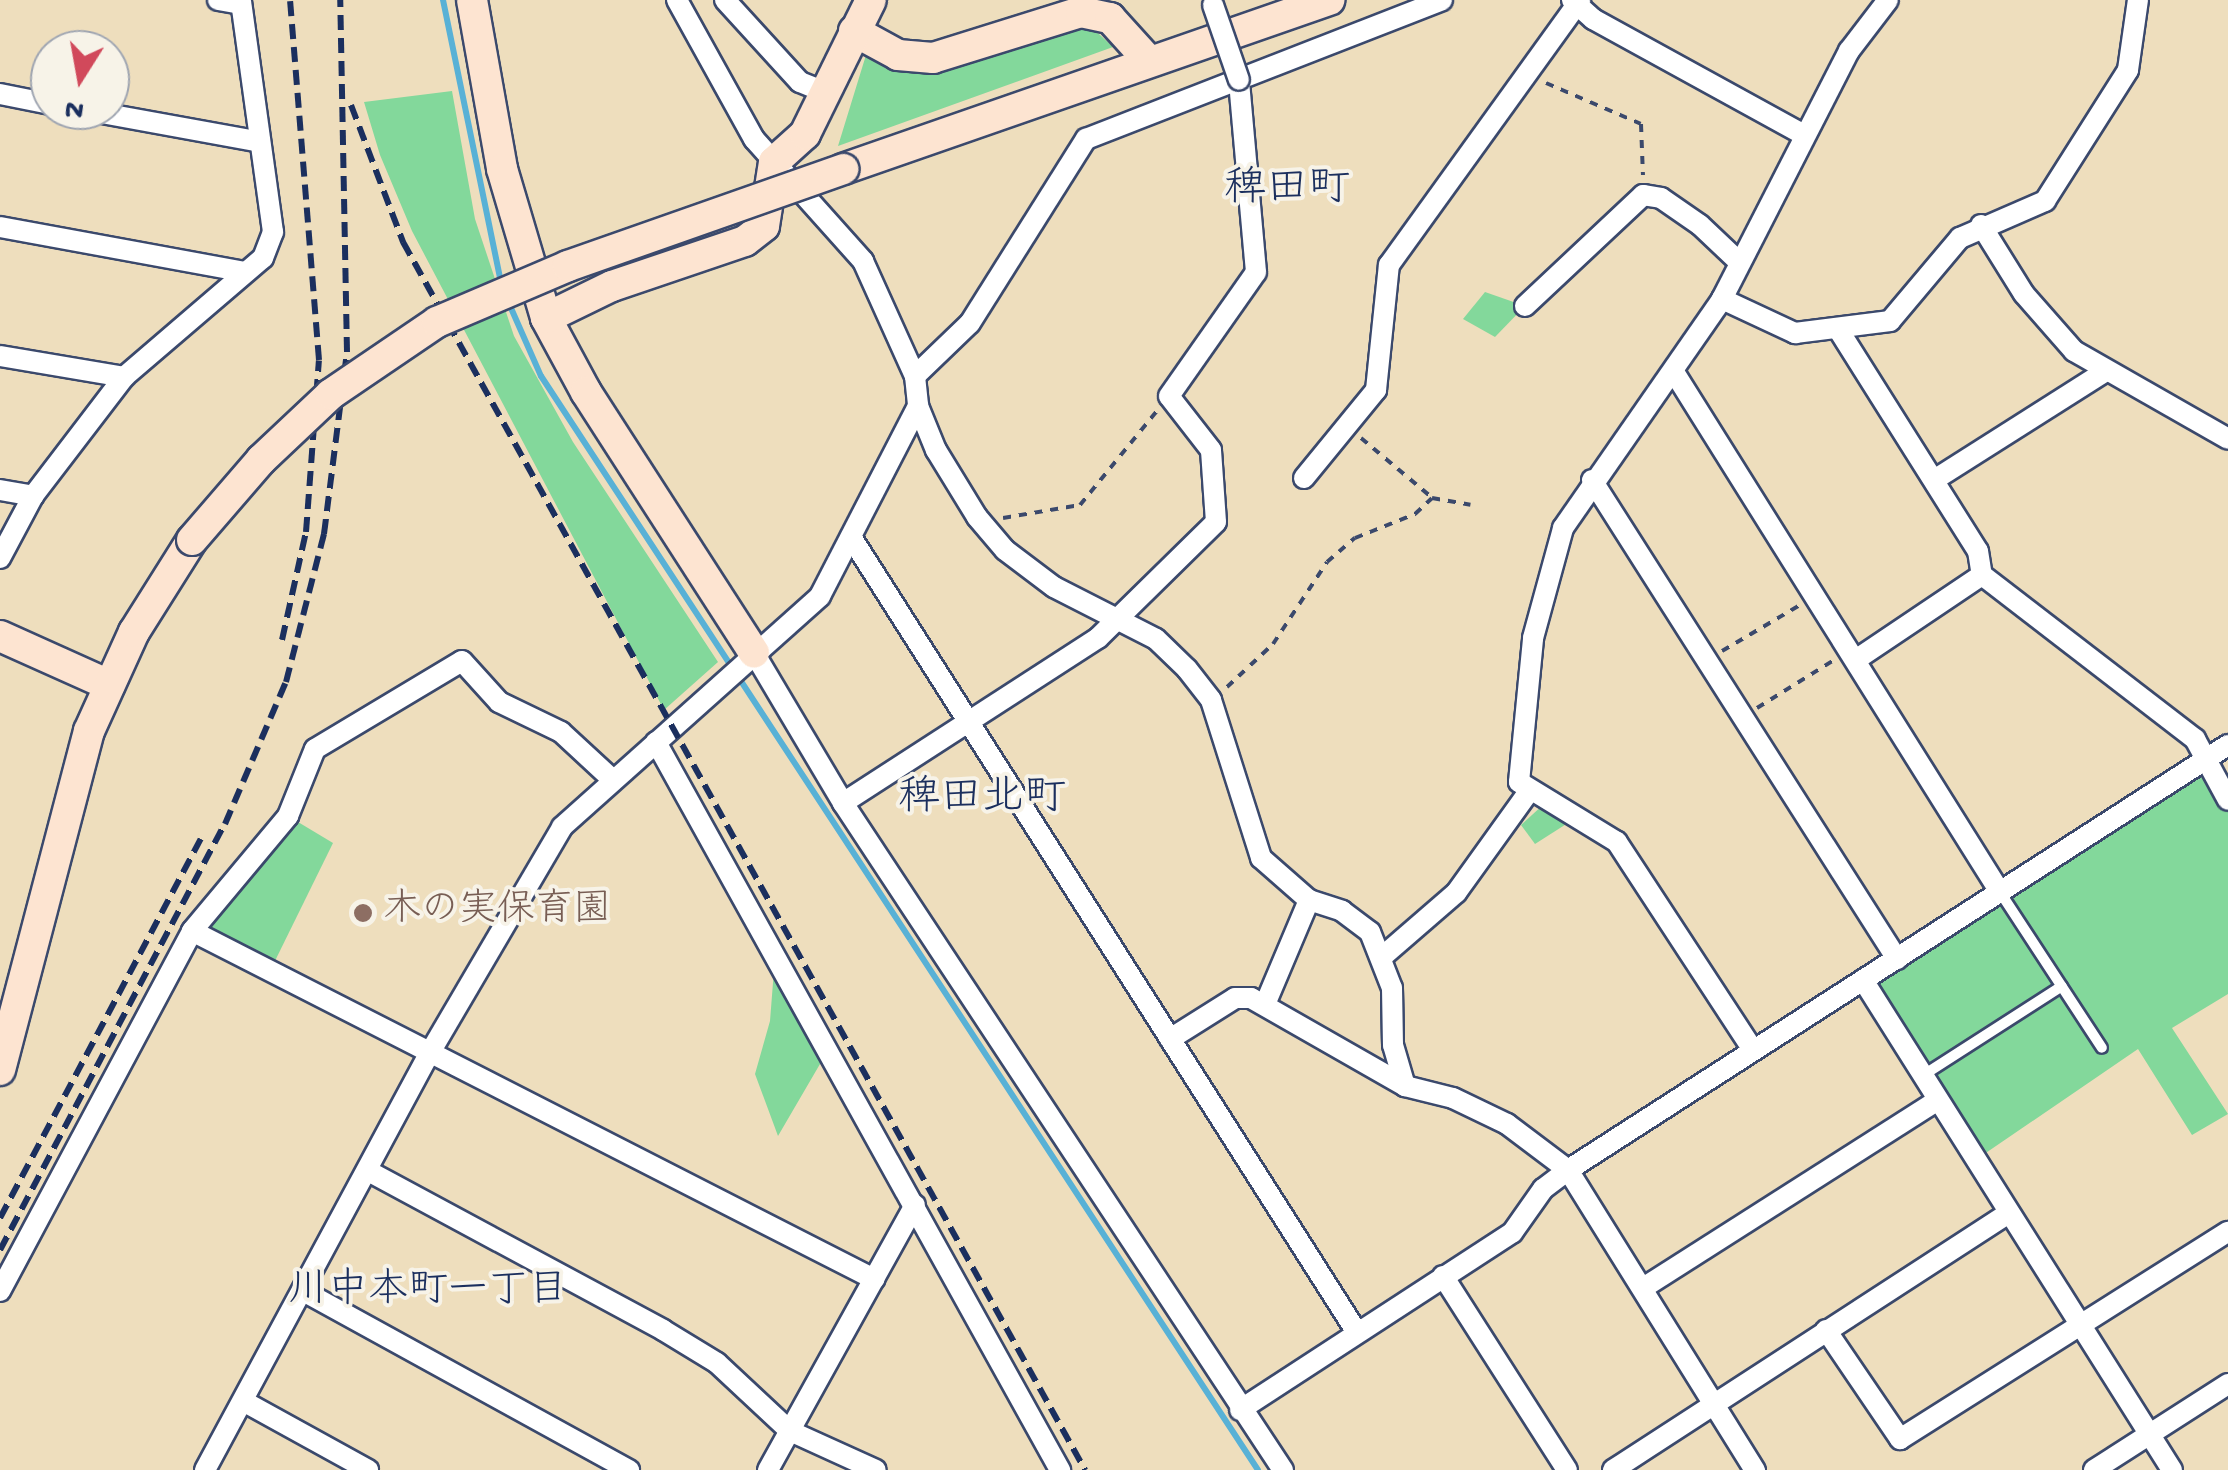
<!DOCTYPE html>
<meta charset="utf-8">
<style>
body{margin:0}
#map{position:relative;width:2228px;height:1470px;overflow:hidden;background:#eedebd;font-family:"Gochi Hand","Klee One",sans-serif}
div>[style]{position:absolute}
.green>*{inset:0;background:#83d89b}
.stream>*{height:6px;margin:-3px;padding:0 3px;transform-origin:3px;border-radius:3px;background:#58b1d6}
.path>*{height:4px;margin-top:-2px;transform-origin:0;background:repeating-linear-gradient(90deg,#3b496c 0 8px,transparent 0 16px)}
.roads{filter:drop-shadow(2px 0 #3b496c) drop-shadow(-2px 0 #3b496c) drop-shadow(0 2px #3b496c) drop-shadow(0 -2px #3b496c)}
.lane>*{height:10px;margin:-5px;padding:0 5px;transform-origin:5px;border-radius:5px;background:#fff}
.street>*{height:20px;margin:-10px;padding:0 10px;transform-origin:10px;border-radius:10px;background:#fff}
.secondary>*{height:30px;margin:-15px;padding:0 15px;transform-origin:15px;border-radius:15px;background:#fde4d1}
.rail>*{height:6px;margin-top:-3px;transform-origin:0;background:repeating-linear-gradient(90deg,#1b2f5e 0 15px,transparent 0 23px)}
.bridges{filter:drop-shadow(2px 0 #3b496c) drop-shadow(-2px 0 #3b496c) drop-shadow(0 2px #3b496c) drop-shadow(0 -2px #3b496c)}
.street-bridge>*{height:20px;margin:-10px;padding:0 10px;transform-origin:10px;border-radius:10px;background:#fff}
.secondary-bridge>*{height:30px;margin:-15px;padding:0 15px;transform-origin:15px;border-radius:15px;background:#fde4d1}
.dots>*{width:28px;height:28px;translate:-50% -50%;box-sizing:border-box;border:5px solid #f7f3e8;border-radius:50%}
span{translate:-50% -50%;white-space:nowrap;text-align:center;line-height:1.15;-webkit-text-stroke:8px #f7f3e8;paint-order:stroke}
.education-label{font-size:38px;color:#785e54}
.left{translate:0 -50%;text-align:left}
.neighbourhood-label{font-size:40px;color:#1b2f5e}
.quarter-label{font-size:42px;color:#1b2f5e}
.north{position:absolute;left:30px;top:30px;width:100px;height:100px;box-sizing:border-box;background:#f7f3e8;border:2px solid #9fa5b1;border-radius:50%;rotate:191deg;font-size:28px;font-weight:700;line-height:40px;text-align:center;color:#1b2f5e}
.north::after{content:'';display:block;margin:auto;width:35px;height:45px;background:#d1495b;clip-path:polygon(50% 0,100% 100%,50% 72%,0 100%)}
</style>
<div id="map">
<div class="green">
<div style="clip-path:polygon(1086px 22px,1113px 47px,838px 146px,866px 55px,906px 70px,947px 70px)"></div>
<div style="clip-path:polygon(452px 91px,475px 219px,514px 336px,573px 442px,718px 662px,664px 710px,412px 231px,380px 155px,364px 102px)"></div>
<div style="clip-path:polygon(1485px 292px,1525px 306px,1495px 337px,1463px 319px)"></div>
<div style="clip-path:polygon(2204px 760px,2228px 800px,2228px 994px,2172px 1028px,2228px 1114px,2192px 1135px,2138px 1049px,1974px 1161px,1863px 980px)"></div>
<div style="clip-path:polygon(1544px 804px,1571px 821px,1535px 844px,1521px 825px)"></div>
<div style="clip-path:polygon(288px 816px,333px 843px,271px 969px,192px 931px)"></div>
<div style="clip-path:polygon(775px 957px,827px 1052px,778px 1136px,755px 1074px,770px 1021px)"></div>
</div>
<div class="stream">
<div style="left:443px;top:0;width:289px;rotate:78.4deg"></div>
<div style="left:507px;top:299px;width:84px;rotate:66.2deg"></div>
<div style="left:541px;top:376px;width:1308px;rotate:56.76deg"></div>
</div>
<div class="path">
<div style="left:1546px;top:83px;width:103px;rotate:23.3deg"></div>
<div style="left:1641px;top:124px;width:51px;rotate:87.8deg"></div>
<div style="left:1361px;top:438px;width:90px;rotate:40deg"></div>
<div style="left:1003px;top:518px;width:78px;rotate:-9.6deg"></div>
<div style="left:1080px;top:505px;width:122px;rotate:-50.7deg"></div>
<div style="left:1722px;top:651px;width:91px;rotate:-30.5deg"></div>
<div style="left:1227px;top:687px;width:63px;rotate:-43.1deg"></div>
<div style="left:1273px;top:644px;width:98px;rotate:-56.6deg"></div>
<div style="left:1327px;top:562px;width:37px;rotate:-41deg"></div>
<div style="left:1355px;top:538px;width:65px;rotate:-21.8deg"></div>
<div style="left:1415px;top:514px;width:23px;rotate:-43deg"></div>
<div style="left:1432px;top:498px;width:39px;rotate:10deg"></div>
<div style="left:1757px;top:708px;width:91px;rotate:-31.9deg"></div>
</div>
<div class="roads">
<div class="lane">
<div style="left:2000px;top:892px;width:186px;rotate:56.8deg"></div>
<div style="left:1922px;top:1076px;width:166px;rotate:-32.7deg"></div>
</div>
<div class="street">
<div style="left:218px;top:0;width:23px;rotate:10deg"></div>
<div style="left:677px;top:0;width:159px;rotate:61deg"></div>
<div style="left:754px;top:139px;width:164px;rotate:48.2deg"></div>
<div style="left:863px;top:261px;width:126px;rotate:65.7deg"></div>
<div style="left:915px;top:376px;width:30px;rotate:84deg"></div>
<div style="left:918px;top:406px;width:48px;rotate:67.8deg"></div>
<div style="left:936px;top:450px;width:79px;rotate:58.5deg"></div>
<div style="left:977px;top:517px;width:43px;rotate:49.7deg"></div>
<div style="left:1005px;top:550px;width:61px;rotate:37.1deg"></div>
<div style="left:1054px;top:587px;width:114px;rotate:27deg"></div>
<div style="left:1156px;top:639px;width:43px;rotate:44.1deg"></div>
<div style="left:1187px;top:669px;width:39px;rotate:52deg"></div>
<div style="left:1211px;top:700px;width:166px;rotate:72.4deg"></div>
<div style="left:1261px;top:858px;width:64px;rotate:41.2deg"></div>
<div style="left:1309px;top:900px;width:35px;rotate:18deg"></div>
<div style="left:1342px;top:911px;width:35px;rotate:37deg"></div>
<div style="left:1370px;top:932px;width:60px;rotate:68.6deg"></div>
<div style="left:1392px;top:988px;width:57px;rotate:89deg"></div>
<div style="left:1393px;top:1045px;width:43px;rotate:73.7deg"></div>
<div style="left:1405px;top:1086px;width:49px;rotate:14deg"></div>
<div style="left:1453px;top:1098px;width:60px;rotate:25.7deg"></div>
<div style="left:1507px;top:1124px;width:76px;rotate:37deg"></div>
<div style="left:1568px;top:1170px;width:354px;rotate:58.1deg"></div>
<div style="left:725px;top:0;width:111px;rotate:47.6deg"></div>
<div style="left:800px;top:82px;width:27px;rotate:22deg"></div>
<div style="left:1572px;top:0;width:28px;rotate:42deg"></div>
<div style="left:1593px;top:19px;width:241px;rotate:28.8deg"></div>
<div style="left:0;top:94px;width:51px;rotate:11.3deg"></div>
<div style="left:85px;top:110px;width:174px;rotate:10.3deg"></div>
<div style="left:1981px;top:225px;width:81px;rotate:58.1deg"></div>
<div style="left:2024px;top:294px;width:76px;rotate:48.7deg"></div>
<div style="left:2074px;top:351px;width:177px;rotate:29.7deg"></div>
<div style="left:0;top:227px;width:249px;rotate:10.4deg"></div>
<div style="left:1722px;top:299px;width:81px;rotate:25deg"></div>
<div style="left:1795px;top:333px;width:96px;rotate:-7.2deg"></div>
<div style="left:1890px;top:321px;width:109px;rotate:-49.9deg"></div>
<div style="left:1960px;top:238px;width:93px;rotate:-23.5deg"></div>
<div style="left:2045px;top:201px;width:155px;rotate:-57.6deg"></div>
<div style="left:2128px;top:70px;width:71px;rotate:-81.9deg"></div>
<div style="left:1525px;top:306px;width:162px;rotate:-43.2deg"></div>
<div style="left:1643px;top:195px;width:18px;rotate:9deg"></div>
<div style="left:1661px;top:198px;width:47px;rotate:34.7deg"></div>
<div style="left:1700px;top:225px;width:55px;rotate:43.5deg"></div>
<div style="left:1838px;top:329px;width:262px;rotate:57.8deg"></div>
<div style="left:1978px;top:551px;width:24px;rotate:81deg"></div>
<div style="left:1982px;top:575px;width:269px;rotate:37.6deg"></div>
<div style="left:2195px;top:739px;width:69px;rotate:61.6deg"></div>
<div style="left:0;top:356px;width:126px;rotate:9.6deg"></div>
<div style="left:1674px;top:372px;width:614px;rotate:57.92deg"></div>
<div style="left:915px;top:376px;width:76px;rotate:-43.9deg"></div>
<div style="left:970px;top:323px;width:218px;rotate:-57.8deg"></div>
<div style="left:1086px;top:139px;width:382px;rotate:-21.3deg"></div>
<div style="left:1304px;top:478px;width:114px;rotate:-50.7deg"></div>
<div style="left:1376px;top:390px;width:126px;rotate:-84.1deg"></div>
<div style="left:1389px;top:265px;width:327px;rotate:-54.2deg"></div>
<div style="left:1592px;top:480px;width:568px;rotate:57.51deg"></div>
<div style="left:1934px;top:480px;width:201px;rotate:-32.4deg"></div>
<div style="left:0;top:490px;width:34px;rotate:10deg"></div>
<div style="left:851px;top:537px;width:941px;rotate:57.54deg"></div>
<div style="left:0;top:558px;width:70px;rotate:-62deg"></div>
<div style="left:33px;top:496px;width:150px;rotate:-52.6deg"></div>
<div style="left:124px;top:377px;width:183px;rotate:-40.6deg"></div>
<div style="left:263px;top:258px;width:28px;rotate:-69deg"></div>
<div style="left:273px;top:232px;width:234px;rotate:-97.9deg"></div>
<div style="left:754px;top:653px;width:174px;rotate:59.3deg"></div>
<div style="left:843px;top:803px;width:799px;rotate:56.59deg"></div>
<div style="left:1857px;top:659px;width:151px;rotate:-33.9deg"></div>
<div style="left:656px;top:742px;width:833px;rotate:60.97deg"></div>
<div style="left:843px;top:803px;width:304px;rotate:-32.9deg"></div>
<div style="left:1098px;top:638px;width:165px;rotate:-44.5deg"></div>
<div style="left:1216px;top:522px;width:72px;rotate:-94deg"></div>
<div style="left:1211px;top:450px;width:68px;rotate:-127.9deg"></div>
<div style="left:1169px;top:396px;width:151px;rotate:-54.9deg"></div>
<div style="left:1256px;top:272px;width:193px;rotate:-95.1deg"></div>
<div style="left:192px;top:931px;width:766px;rotate:27.03deg"></div>
<div style="left:1382px;top:957px;width:98px;rotate:-40.9deg"></div>
<div style="left:1456px;top:893px;width:127px;rotate:-54.3deg"></div>
<div style="left:1863px;top:980px;width:579px;rotate:57.76deg"></div>
<div style="left:1266px;top:1002px;width:111px;rotate:-67.1deg"></div>
<div style="left:1170px;top:1039px;width:77px;rotate:-32.2deg"></div>
<div style="left:1235px;top:998px;width:16px"></div>
<div style="left:1251px;top:998px;width:177px;rotate:29.7deg"></div>
<div style="left:1753px;top:1050px;width:249px;rotate:-123.2deg"></div>
<div style="left:1617px;top:842px;width:115px;rotate:-148.5deg"></div>
<div style="left:1519px;top:782px;width:145px;rotate:-84.4deg"></div>
<div style="left:1533px;top:638px;width:114px;rotate:-74.7deg"></div>
<div style="left:1563px;top:528px;width:279px;rotate:-55.2deg"></div>
<div style="left:1722px;top:299px;width:279px;rotate:-62.9deg"></div>
<div style="left:1849px;top:51px;width:64px;rotate:-52.6deg"></div>
<div style="left:370px;top:1172px;width:333px;rotate:28.3deg"></div>
<div style="left:663px;top:1330px;width:63px;rotate:31.4deg"></div>
<div style="left:717px;top:1363px;width:100px;rotate:43deg"></div>
<div style="left:790px;top:1431px;width:94px;rotate:24.4deg"></div>
<div style="left:1443px;top:1276px;width:230px;rotate:57.4deg"></div>
<div style="left:1643px;top:1288px;width:348px;rotate:-32.5deg"></div>
<div style="left:0;top:1291px;width:408px;rotate:-61.9deg"></div>
<div style="left:192px;top:931px;width:150px;rotate:-50.1deg"></div>
<div style="left:288px;top:816px;width:72px;rotate:-68.1deg"></div>
<div style="left:315px;top:749px;width:171px;rotate:-30.9deg"></div>
<div style="left:462px;top:661px;width:55px;rotate:47.9deg"></div>
<div style="left:499px;top:702px;width:69px;rotate:25.8deg"></div>
<div style="left:561px;top:732px;width:69px;rotate:42.7deg"></div>
<div style="left:305px;top:1292px;width:370px;rotate:28.8deg"></div>
<div style="left:1826px;top:1330px;width:132px;rotate:55.8deg"></div>
<div style="left:1900px;top:1439px;width:388px;rotate:-32.3deg"></div>
<div style="left:243px;top:1401px;width:143px;rotate:28.9deg"></div>
<div style="left:1240px;top:1410px;width:325px;rotate:-33.1deg"></div>
<div style="left:1512px;top:1233px;width:54px;rotate:-54.8deg"></div>
<div style="left:1543px;top:1189px;width:31px;rotate:-37deg"></div>
<div style="left:1568px;top:1170px;width:785px;rotate:-32.78deg"></div>
<div style="left:205px;top:1470px;width:478px;rotate:-61.7deg"></div>
<div style="left:432px;top:1049px;width:257px;rotate:-59.6deg"></div>
<div style="left:562px;top:827px;width:346px;rotate:-41.8deg"></div>
<div style="left:820px;top:596px;width:214px;rotate:-62.7deg"></div>
<div style="left:768px;top:1470px;width:303px;rotate:-61deg"></div>
<div style="left:1613px;top:1470px;width:468px;rotate:-33deg"></div>
<div style="left:2094px;top:1470px;width:159px;rotate:-32.7deg"></div>
</div>
<div class="secondary">
<div style="left:472px;top:0;width:172px;rotate:79.9deg"></div>
<div style="left:502px;top:169px;width:155px;rotate:73.5deg"></div>
<div style="left:546px;top:318px;width:84px;rotate:61.6deg"></div>
<div style="left:586px;top:392px;width:310px;rotate:57.2deg"></div>
<div style="left:854px;top:31px;width:50px;rotate:28.6deg"></div>
<div style="left:898px;top:55px;width:35px;rotate:5deg"></div>
<div style="left:933px;top:58px;width:155px;rotate:-17.3deg"></div>
<div style="left:1081px;top:12px;width:30px;rotate:12deg"></div>
<div style="left:1110px;top:18px;width:58px;rotate:47.8deg"></div>
<div style="left:843px;top:169px;width:515px;rotate:-19.17deg"></div>
<div style="left:546px;top:318px;width:73px;rotate:-25.9deg"></div>
<div style="left:612px;top:286px;width:140px;rotate:-18.7deg"></div>
<div style="left:745px;top:241px;width:24px;rotate:-38deg"></div>
<div style="left:764px;top:226px;width:65px;rotate:-81.1deg"></div>
<div style="left:774px;top:162px;width:42px;rotate:-42.1deg"></div>
<div style="left:805px;top:134px;width:149px;rotate:-63.8deg"></div>
<div style="left:0;top:636px;width:120px;rotate:24.2deg"></div>
<div style="left:0;top:1070px;width:350px;rotate:-75.3deg"></div>
<div style="left:89px;top:731px;width:109px;rotate:-65.6deg"></div>
<div style="left:134px;top:632px;width:109px;rotate:-57.8deg"></div>
</div>
</div>
<div class="rail">
<div style="left:351px;top:105px;width:147px;rotate:69.2deg"></div>
<div style="left:403px;top:242px;width:1405px;rotate:60.95deg"></div>
<div style="left:282px;top:640px;width:111px;rotate:-77.5deg"></div>
<div style="left:306px;top:532px;width:172px;rotate:-85.7deg"></div>
<div style="left:319px;top:360px;width:361px;rotate:-94.6deg"></div>
<div style="left:0;top:1218px;width:429px;rotate:-62.1deg"></div>
<div style="left:0;top:1250px;width:482px;rotate:-62.2deg"></div>
<div style="left:225px;top:824px;width:155px;rotate:-66.8deg"></div>
<div style="left:286px;top:682px;width:153px;rotate:-75.6deg"></div>
<div style="left:324px;top:534px;width:183px;rotate:-82.8deg"></div>
<div style="left:347px;top:352px;width:352px;rotate:-91.1deg"></div>
</div>
<div class="bridges">
<div class="street-bridge">
<div style="left:1213px;top:5px;width:79px;rotate:70.9deg"></div>
</div>
<div class="secondary-bridge">
<div style="left:192px;top:540px;width:106px;rotate:-49.2deg"></div>
<div style="left:261px;top:460px;width:96px;rotate:-43.3deg"></div>
<div style="left:331px;top:394px;width:128px;rotate:-34.2deg"></div>
<div style="left:437px;top:322px;width:142px;rotate:-23.1deg"></div>
<div style="left:568px;top:266px;width:292px;rotate:-19.4deg"></div>
</div>
</div>
<div class="dots">
<div style="left:363px;top:913px;background:#8d6e63"></div>
</div>
<div class="education-label">
<span class="left" style="left:383px;top:913px">木の実保育園</span>
</div>
<div class="neighbourhood-label">
<span style="left:428px;top:1293px">川中本町一丁目</span>
</div>
<div class="quarter-label">
<span style="left:1287px;top:192px">稗田町</span>
<span style="left:982px;top:801px">稗田北町</span>
</div>
<div class="north">N</div>
</div>
